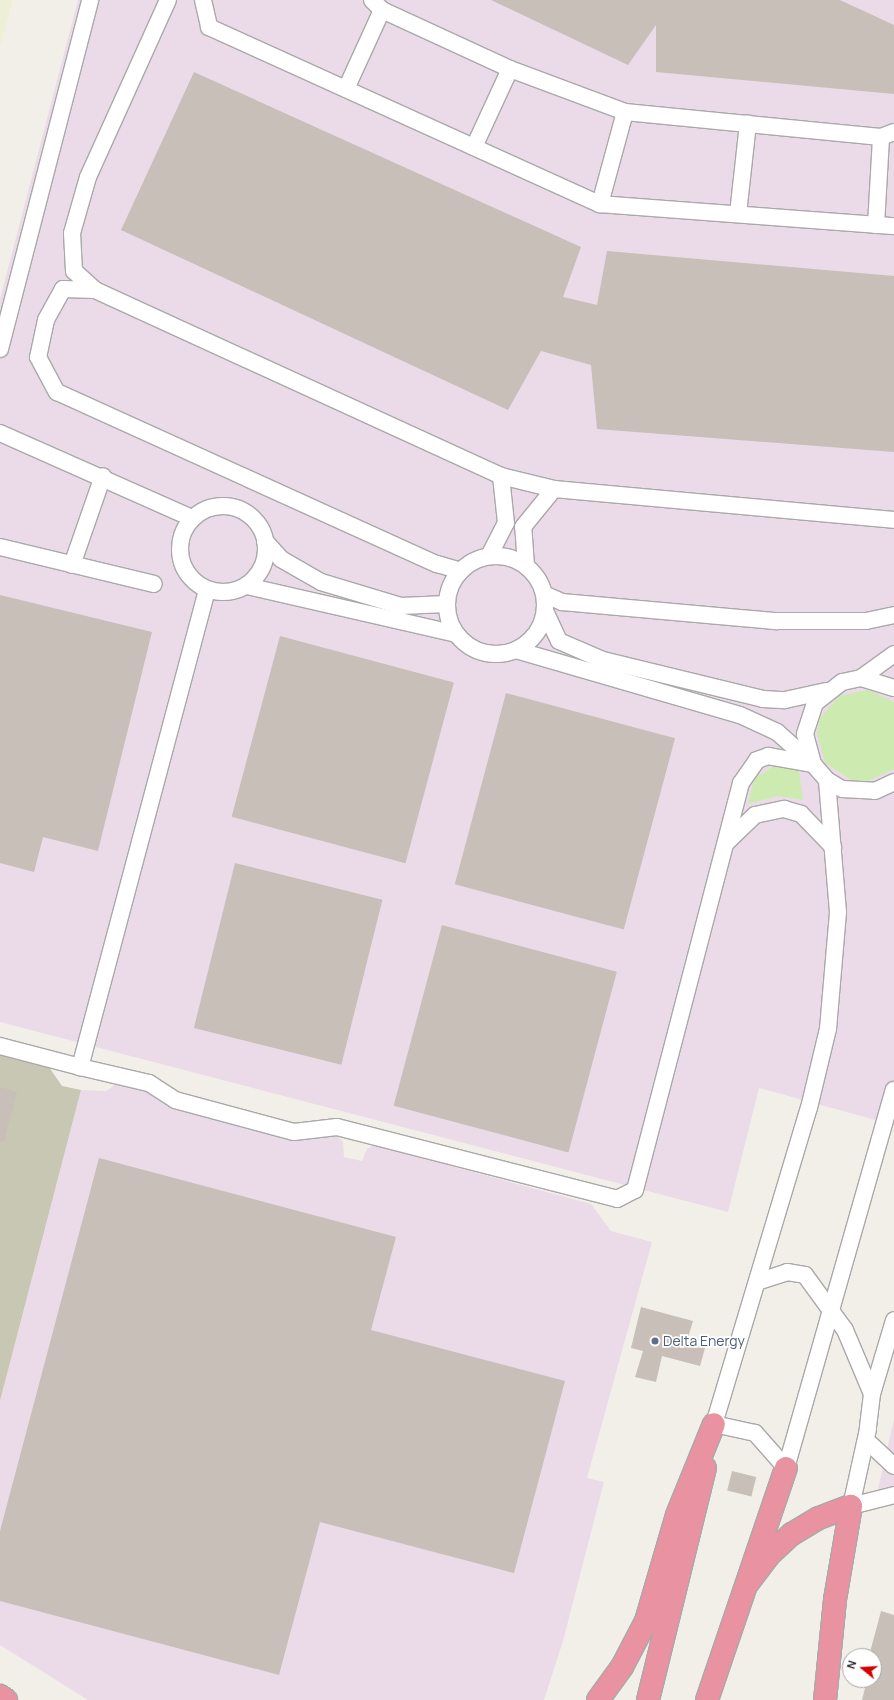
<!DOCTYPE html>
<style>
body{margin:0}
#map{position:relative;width:894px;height:1700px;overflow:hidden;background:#f2efe9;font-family:Manrope,sans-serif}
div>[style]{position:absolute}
.industrial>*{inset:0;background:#ebdbe8}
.construction>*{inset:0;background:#c7c7b4}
.farmland>*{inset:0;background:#eef0d5}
.grass>*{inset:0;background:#cdebb0}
.building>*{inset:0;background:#c7bfb8;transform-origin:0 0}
.roads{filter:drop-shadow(1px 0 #a9a9a9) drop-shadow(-1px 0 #a9a9a9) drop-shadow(0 1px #a9a9a9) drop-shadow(0 -1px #a9a9a9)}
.minor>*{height:16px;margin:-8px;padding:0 8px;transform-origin:8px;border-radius:8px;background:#fff}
.minor>.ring{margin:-8px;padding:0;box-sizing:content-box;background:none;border:16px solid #fff;border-radius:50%}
.highway>*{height:22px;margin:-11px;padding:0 11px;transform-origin:11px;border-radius:11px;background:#e892a2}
.dots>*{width:11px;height:11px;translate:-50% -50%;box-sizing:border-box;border:2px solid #fff;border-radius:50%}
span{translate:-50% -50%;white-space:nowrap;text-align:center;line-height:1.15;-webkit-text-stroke:3.5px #fff;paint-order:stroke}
.service-label{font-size:14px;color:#4e5e75}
.left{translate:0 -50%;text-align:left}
.north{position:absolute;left:842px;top:1648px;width:40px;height:40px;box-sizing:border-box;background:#fff;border:1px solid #a7a7a7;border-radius:50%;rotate:288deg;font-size:11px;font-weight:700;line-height:16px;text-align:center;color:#222}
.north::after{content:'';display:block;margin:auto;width:14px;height:18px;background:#d40000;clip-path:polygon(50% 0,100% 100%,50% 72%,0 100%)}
</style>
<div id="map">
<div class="industrial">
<div style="clip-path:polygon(78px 0,894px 0,894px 1125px,759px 1088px,728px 1212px,0 1022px,0 299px)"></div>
<div style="clip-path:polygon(121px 1081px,332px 1131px,343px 1142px,344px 1157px,362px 1161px,367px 1149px,374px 1145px,591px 1204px,611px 1231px,652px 1242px,587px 1478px,604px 1482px,563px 1641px,544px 1700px,88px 1700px,0 1645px,0 1401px,81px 1090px,106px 1091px)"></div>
<div style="clip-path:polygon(894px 1419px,894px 1498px,877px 1493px)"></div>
</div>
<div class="construction">
<div style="clip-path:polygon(0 1054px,49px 1067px,62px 1086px,81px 1090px,0 1401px)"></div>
</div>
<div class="farmland">
<div style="clip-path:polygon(0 0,13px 0,0 48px)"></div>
</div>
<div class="grass">
<div style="clip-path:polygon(868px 690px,894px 702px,894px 769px,866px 782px,851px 780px,825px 763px,817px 733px,820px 718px,839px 696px)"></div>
<div style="clip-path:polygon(778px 763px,799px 771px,803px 800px,778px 796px,748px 804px,754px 779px)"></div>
</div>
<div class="building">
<div style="clip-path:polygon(491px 0,840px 0,894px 25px,894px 94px,656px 72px,656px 25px,628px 65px)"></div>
<div style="clip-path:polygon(194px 72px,581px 247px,563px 297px,597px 305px,607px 251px,894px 276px,894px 452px,597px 429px,591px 365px,541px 351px,508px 410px,121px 230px)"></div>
<div style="clip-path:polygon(0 595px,152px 632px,98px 851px,43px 837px,34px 872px,0 863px)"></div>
<div style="left:280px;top:636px;width:180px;height:187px;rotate:15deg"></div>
<div style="left:506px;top:693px;width:175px;height:198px;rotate:15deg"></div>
<div style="left:235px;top:863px;width:152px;height:170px;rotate:14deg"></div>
<div style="left:442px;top:925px;width:181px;height:187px;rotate:15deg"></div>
<div style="clip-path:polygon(0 1087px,17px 1092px,4px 1142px,0 1142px)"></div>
<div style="clip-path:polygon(99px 1158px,396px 1237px,371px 1330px,565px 1381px,514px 1573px,320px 1522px,279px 1675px,0 1601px,0 1531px)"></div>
<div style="clip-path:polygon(641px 1307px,693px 1321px,686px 1344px,705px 1348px,700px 1366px,662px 1356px,656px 1382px,635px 1377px,643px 1351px,631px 1348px)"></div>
<div style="left:732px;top:1471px;width:25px;height:20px;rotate:14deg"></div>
<div style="clip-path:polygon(881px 1611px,894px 1615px,894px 1700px,862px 1700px,867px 1680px,874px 1680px,874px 1656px,869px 1656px)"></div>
</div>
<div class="roads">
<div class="minor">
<div style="left:168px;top:0;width:194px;rotate:114.3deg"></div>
<div style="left:88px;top:177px;width:58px;rotate:105.9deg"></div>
<div style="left:72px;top:233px;width:38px;rotate:87deg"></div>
<div style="left:74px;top:271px;width:28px;rotate:42deg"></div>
<div style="left:95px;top:290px;width:447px;rotate:24.6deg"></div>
<div style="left:501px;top:476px;width:55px;rotate:13.8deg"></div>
<div style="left:554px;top:489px;width:341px;rotate:5.2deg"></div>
<div style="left:203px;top:0;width:28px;rotate:77deg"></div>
<div style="left:209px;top:27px;width:429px;rotate:24.4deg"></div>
<div style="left:600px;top:204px;width:295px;rotate:4.3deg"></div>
<div style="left:372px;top:0;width:14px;rotate:45deg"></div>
<div style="left:382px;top:10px;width:141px;rotate:24.7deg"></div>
<div style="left:510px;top:69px;width:123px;rotate:20.5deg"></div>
<div style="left:625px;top:112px;width:257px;rotate:5.6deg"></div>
<div style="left:881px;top:137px;width:14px;rotate:-21deg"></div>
<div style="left:346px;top:89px;width:87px;rotate:-65.5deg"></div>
<div style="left:474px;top:147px;width:86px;rotate:-65.2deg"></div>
<div style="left:600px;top:204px;width:95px;rotate:-74.8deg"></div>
<div style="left:738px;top:214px;width:91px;rotate:-83.7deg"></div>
<div style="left:876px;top:225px;width:88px;rotate:-86.7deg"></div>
<div style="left:95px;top:290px;width:32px;rotate:-178deg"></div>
<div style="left:63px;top:289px;width:35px;rotate:119deg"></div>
<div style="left:46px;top:320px;width:38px;rotate:102deg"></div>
<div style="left:38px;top:357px;width:40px;rotate:62deg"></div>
<div style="left:57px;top:392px;width:417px;rotate:24.4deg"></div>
<div style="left:437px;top:564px;width:25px;rotate:16deg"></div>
<div style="left:0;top:349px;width:360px;rotate:-75.5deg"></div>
<div style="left:0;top:433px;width:210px;rotate:23.9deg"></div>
<div class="ring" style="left:180px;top:506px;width:70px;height:70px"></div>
<div style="left:265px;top:541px;width:24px;rotate:48deg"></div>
<div style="left:281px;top:559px;width:46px;rotate:29.9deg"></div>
<div style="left:321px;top:582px;width:84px;rotate:16.7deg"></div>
<div style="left:401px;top:606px;width:46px;rotate:-2.5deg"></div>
<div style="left:0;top:547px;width:158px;rotate:13.5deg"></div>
<div style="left:489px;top:556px;width:37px;rotate:-63deg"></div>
<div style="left:506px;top:523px;width:47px;rotate:-96.1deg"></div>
<div class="ring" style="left:447px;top:556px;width:82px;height:82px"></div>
<div style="left:72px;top:565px;width:94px;rotate:-70.8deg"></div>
<div style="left:526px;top:566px;width:39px;rotate:-94deg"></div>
<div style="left:523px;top:527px;width:49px;rotate:-50.8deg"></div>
<div style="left:247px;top:586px;width:215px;rotate:12.9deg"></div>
<div style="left:207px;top:590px;width:494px;rotate:104.9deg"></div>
<div style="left:80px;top:1067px;width:71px;rotate:13.1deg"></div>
<div style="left:149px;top:1083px;width:31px;rotate:33deg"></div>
<div style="left:175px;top:1100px;width:123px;rotate:15.1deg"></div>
<div style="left:294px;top:1132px;width:43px;rotate:-6.6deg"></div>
<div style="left:337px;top:1127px;width:289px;rotate:14.4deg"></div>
<div style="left:617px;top:1199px;width:20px;rotate:-27deg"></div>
<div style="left:635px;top:1190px;width:421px;rotate:-75.4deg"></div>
<div style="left:741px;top:783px;width:28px;rotate:-55deg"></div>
<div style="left:757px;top:760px;width:12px;rotate:-20deg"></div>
<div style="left:768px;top:756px;width:46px;rotate:10.1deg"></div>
<div style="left:544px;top:594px;width:20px;rotate:24deg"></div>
<div style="left:562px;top:602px;width:216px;rotate:5.1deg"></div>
<div style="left:777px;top:621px;width:89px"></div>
<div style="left:866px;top:621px;width:29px;rotate:-12deg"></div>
<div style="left:545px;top:611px;width:33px;rotate:65deg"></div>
<div style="left:559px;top:641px;width:48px;rotate:23.4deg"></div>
<div style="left:603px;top:660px;width:165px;rotate:13.7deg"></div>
<div style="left:763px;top:699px;width:22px;rotate:3deg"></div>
<div style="left:785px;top:700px;width:42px;rotate:-12.4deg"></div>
<div style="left:516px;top:650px;width:233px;rotate:16.2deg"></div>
<div style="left:740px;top:715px;width:41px;rotate:24.7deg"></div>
<div style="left:777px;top:732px;width:48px;rotate:41.6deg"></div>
<div style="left:861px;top:678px;width:41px;rotate:-36deg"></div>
<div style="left:894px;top:688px;width:34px;rotate:-163deg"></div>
<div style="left:861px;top:678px;width:19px;rotate:168deg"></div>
<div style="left:842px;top:682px;width:34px;rotate:142deg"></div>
<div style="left:815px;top:703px;width:33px;rotate:108deg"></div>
<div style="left:805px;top:734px;width:31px;rotate:75deg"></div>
<div style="left:813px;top:764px;width:21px;rotate:49deg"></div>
<div style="left:827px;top:780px;width:17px;rotate:31deg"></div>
<div style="left:842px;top:789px;width:33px;rotate:3deg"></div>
<div style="left:875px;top:791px;width:21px;rotate:-25deg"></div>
<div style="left:727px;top:842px;width:39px;rotate:-44deg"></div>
<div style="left:755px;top:815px;width:30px;rotate:-12deg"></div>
<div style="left:784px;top:809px;width:18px;rotate:16deg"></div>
<div style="left:801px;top:814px;width:46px;rotate:45.9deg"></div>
<div style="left:0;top:1046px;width:83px;rotate:14.7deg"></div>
<div style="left:757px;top:1282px;width:32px;rotate:-18deg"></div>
<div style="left:787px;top:1272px;width:18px;rotate:9deg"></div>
<div style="left:805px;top:1275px;width:68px;rotate:54deg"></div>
<div style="left:845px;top:1330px;width:69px;rotate:67.1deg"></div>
<div style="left:872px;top:1394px;width:35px;rotate:97deg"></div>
<div style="left:868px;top:1429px;width:79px;rotate:102.4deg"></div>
<div style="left:851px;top:1506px;width:44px;rotate:-14.3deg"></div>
<div style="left:872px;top:1394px;width:77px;rotate:-73.4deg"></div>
<div style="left:866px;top:1440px;width:38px;rotate:43deg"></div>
<div style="left:786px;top:1468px;width:47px;rotate:-131.5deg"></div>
<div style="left:755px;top:1433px;width:42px;rotate:-167.6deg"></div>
<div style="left:714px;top:1424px;width:330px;rotate:-73.3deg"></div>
<div style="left:809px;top:1108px;width:81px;rotate:-76.5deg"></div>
<div style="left:828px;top:1029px;width:117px;rotate:-85.1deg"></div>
<div style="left:838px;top:912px;width:132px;rotate:-94.8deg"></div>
<div style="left:786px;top:1468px;width:393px;rotate:-74.1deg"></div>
</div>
<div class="highway">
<div style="left:748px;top:1583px;width:34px;rotate:-53deg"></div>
<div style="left:768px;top:1556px;width:33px;rotate:-43deg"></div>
<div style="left:792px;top:1534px;width:31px;rotate:-31deg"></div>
<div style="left:819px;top:1518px;width:34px;rotate:-21deg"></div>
<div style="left:851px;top:1506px;width:95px;rotate:99.7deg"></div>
<div style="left:835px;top:1600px;width:100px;rotate:95.7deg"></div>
<div style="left:0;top:1696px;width:7px;rotate:34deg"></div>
<div style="left:598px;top:1700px;width:41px;rotate:-54deg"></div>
<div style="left:622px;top:1667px;width:52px;rotate:-62.4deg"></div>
<div style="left:646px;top:1621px;width:110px;rotate:-73.7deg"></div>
<div style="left:677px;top:1515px;width:98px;rotate:-67.9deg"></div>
<div style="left:648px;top:1700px;width:239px;rotate:-76.2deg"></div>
<div style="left:707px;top:1700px;width:245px;rotate:-71.2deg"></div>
</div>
</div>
<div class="dots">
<div style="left:655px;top:1341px;background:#5c6f8a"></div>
</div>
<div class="service-label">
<span class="left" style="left:663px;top:1341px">Delta Energy</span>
</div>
<div class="north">N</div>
</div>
